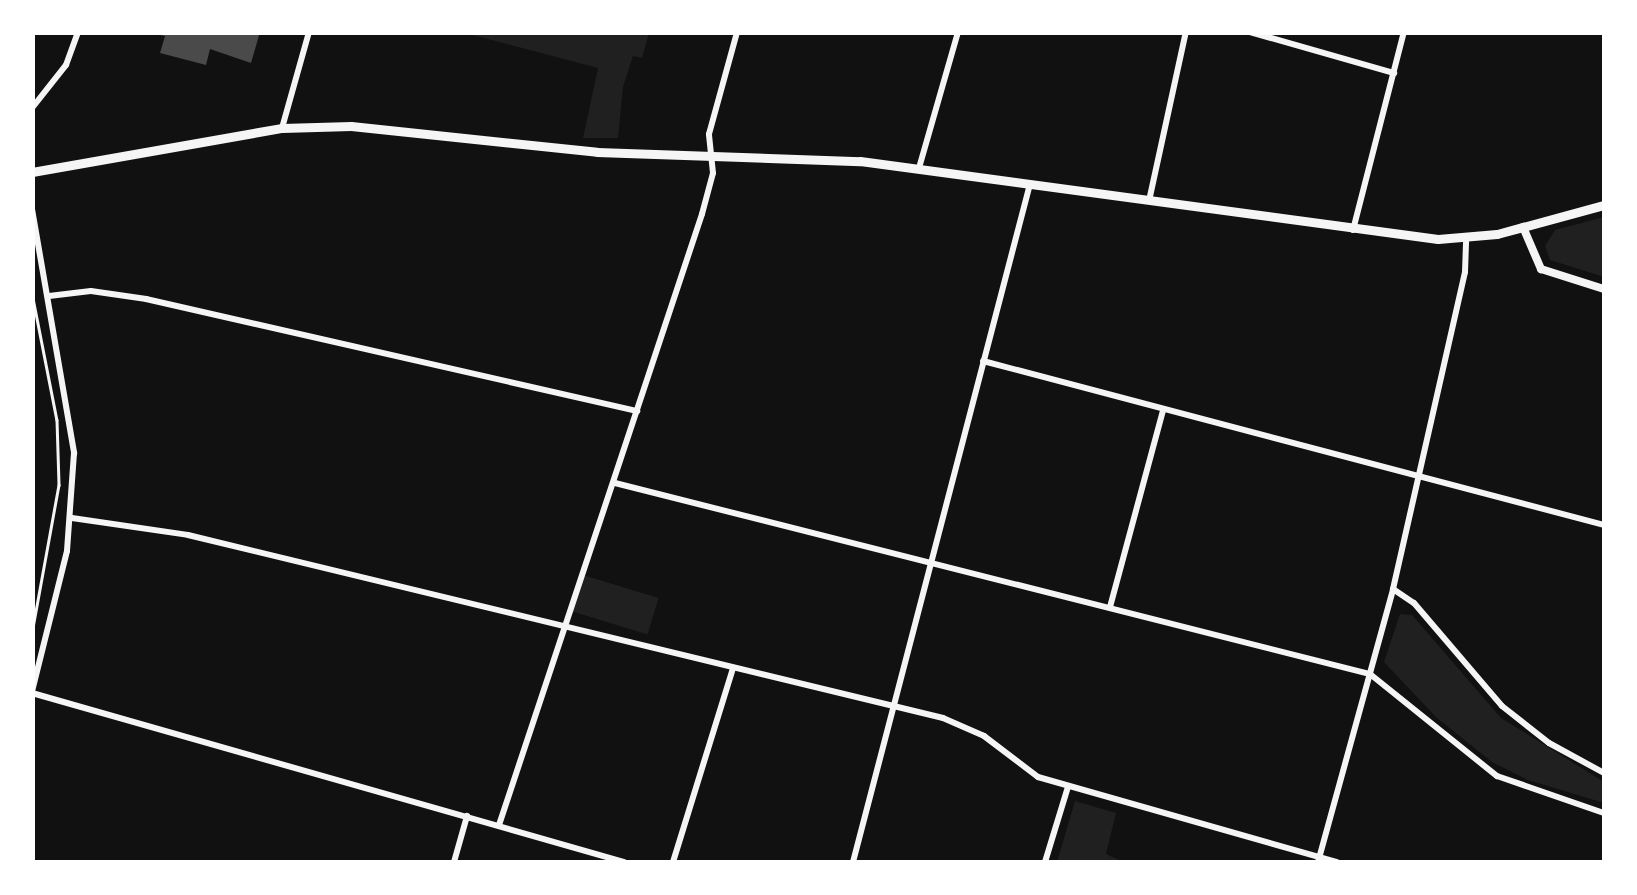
<!DOCTYPE html>
<style>
body{margin:0}
#map{position:relative;width:1637px;height:895px;overflow:hidden;background:#111;font-family:Raleway,sans-serif}
div>[style]{position:absolute}
.green>*{inset:0;background:#202020;transform-origin:0 0}
.building>*{inset:0;background:#4a4a4a}
.path>*{height:2.5px;margin:-1.25px;padding:0 1.25px;transform-origin:1.25px;border-radius:1.25px;background:#f5f5f5}
.minor>*{height:6px;margin:-3px;padding:0 3px;transform-origin:3px;border-radius:3px;background:#f5f5f5}
.tertiary>*{height:8px;margin:-4px;padding:0 4px;transform-origin:4px;border-radius:4px;background:#f5f5f5}
.secondary>*{height:9px;margin:-4.5px;padding:0 4.5px;transform-origin:4.5px;border-radius:4.5px;background:#f5f5f5}
span{translate:-50% -50%;white-space:nowrap;text-align:center;line-height:1.15;-webkit-text-stroke:10px #fff;paint-order:stroke}
.frame{position:absolute;inset:0;border:35px solid #fff;pointer-events:none}
</style>
<div id="map">
<div class="green">
<div style="clip-path:polygon(465px 33px,649px 33px,642px 58px,633px 56px,623px 87px,618px 138px,583px 138px,598px 68px)"></div>
<div style="clip-path:polygon(1604px 217px,1604px 277px,1550px 260px,1545px 246px,1555px 230px)"></div>
<div style="left:583px;top:575px;width:79px;height:38px;rotate:17deg"></div>
<div style="clip-path:polygon(1400px 614px,1412px 615px,1501px 718px,1604px 782px,1604px 803px,1528px 780px,1492px 762px,1436px 717px,1384px 662px)"></div>
<div style="clip-path:polygon(1075px 801px,1116px 813px,1106px 854px,1123px 862px,1057px 862px)"></div>
</div>
<div class="building">
<div style="clip-path:polygon(260px 32px,251px 63px,210px 49px,206px 65px,160px 53px,165px 36px,156px 34px)"></div>
</div>
<div class="path">
<div style="left:32px;top:293px;width:129px;rotate:78.9deg"></div>
<div style="left:57px;top:420px;width:65px;rotate:88.2deg"></div>
<div style="left:59px;top:485px;width:150px;rotate:100.3deg"></div>
</div>
<div class="minor">
<div style="left:1250px;top:32px;width:150px;rotate:15.9deg"></div>
<div style="left:32px;top:108px;width:55px;rotate:-51.7deg"></div>
<div style="left:66px;top:65px;width:35px;rotate:-70deg"></div>
<div style="left:282px;top:128px;width:100px;rotate:-74.3deg"></div>
<div style="left:919px;top:168px;width:141px;rotate:-74deg"></div>
<div style="left:1149px;top:201px;width:173px;rotate:-77.7deg"></div>
<div style="left:32px;top:209px;width:248px;rotate:80.2deg"></div>
<div style="left:74px;top:453px;width:98px;rotate:94.1deg"></div>
<div style="left:67px;top:551px;width:144px;rotate:104deg"></div>
<div style="left:1353px;top:230px;width:204px;rotate:-75.6deg"></div>
<div style="left:49px;top:296px;width:42px;rotate:-6.8deg"></div>
<div style="left:91px;top:291px;width:56px;rotate:8.3deg"></div>
<div style="left:146px;top:299px;width:504px;rotate:12.85deg"></div>
<div style="left:983px;top:361px;width:642px;rotate:14.79deg"></div>
<div style="left:615px;top:483px;width:779px;rotate:14.2deg"></div>
<div style="left:1370px;top:674px;width:163px;rotate:38.8deg"></div>
<div style="left:1497px;top:776px;width:113px;rotate:19.1deg"></div>
<div style="left:72px;top:518px;width:117px;rotate:8.3deg"></div>
<div style="left:188px;top:535px;width:777px;rotate:13.62deg"></div>
<div style="left:943px;top:718px;width:45px;rotate:23.7deg"></div>
<div style="left:984px;top:736px;width:68px;rotate:37.2deg"></div>
<div style="left:1038px;top:777px;width:311px;rotate:15.9deg"></div>
<div style="left:1393px;top:589px;width:25px;rotate:34deg"></div>
<div style="left:1414px;top:603px;width:135px;rotate:49.5deg"></div>
<div style="left:1502px;top:706px;width:60px;rotate:38.2deg"></div>
<div style="left:1549px;top:743px;width:63px;rotate:28.6deg"></div>
<div style="left:1110px;top:607px;width:204px;rotate:-74.9deg"></div>
<div style="left:32px;top:693px;width:616px;rotate:15.93deg"></div>
<div style="left:499px;top:825px;width:644px;rotate:-71.62deg"></div>
<div style="left:702px;top:214px;width:42px;rotate:-75deg"></div>
<div style="left:713px;top:173px;width:39px;rotate:-96deg"></div>
<div style="left:709px;top:134px;width:106px;rotate:-74.6deg"></div>
<div style="left:454px;top:862px;width:48px;rotate:-74.2deg"></div>
<div style="left:673px;top:862px;width:203px;rotate:-72.8deg"></div>
<div style="left:853px;top:862px;width:701px;rotate:-75.37deg"></div>
<div style="left:1045px;top:862px;width:78px;rotate:-73deg"></div>
<div style="left:1318px;top:862px;width:283px;rotate:-74.6deg"></div>
<div style="left:1393px;top:589px;width:325px;rotate:-77.2deg"></div>
<div style="left:1465px;top:272px;width:33px;rotate:-88deg"></div>
</div>
<div class="tertiary">
<div style="left:1523px;top:227px;width:46px;rotate:66.8deg"></div>
<div style="left:1541px;top:269px;width:66px;rotate:17.6deg"></div>
</div>
<div class="secondary">
<div style="left:32px;top:172px;width:254px;rotate:-10deg"></div>
<div style="left:282px;top:128px;width:69px;rotate:-1.7deg"></div>
<div style="left:351px;top:126px;width:247px;rotate:6deg"></div>
<div style="left:597px;top:152px;width:263px;rotate:2deg"></div>
<div style="left:860px;top:161px;width:583px;rotate:7.69deg"></div>
<div style="left:1438px;top:239px;width:59px;rotate:-4.8deg"></div>
<div style="left:1497px;top:234px;width:111px;rotate:-15.2deg"></div>
</div>
<div class="frame"></div>
</div>
